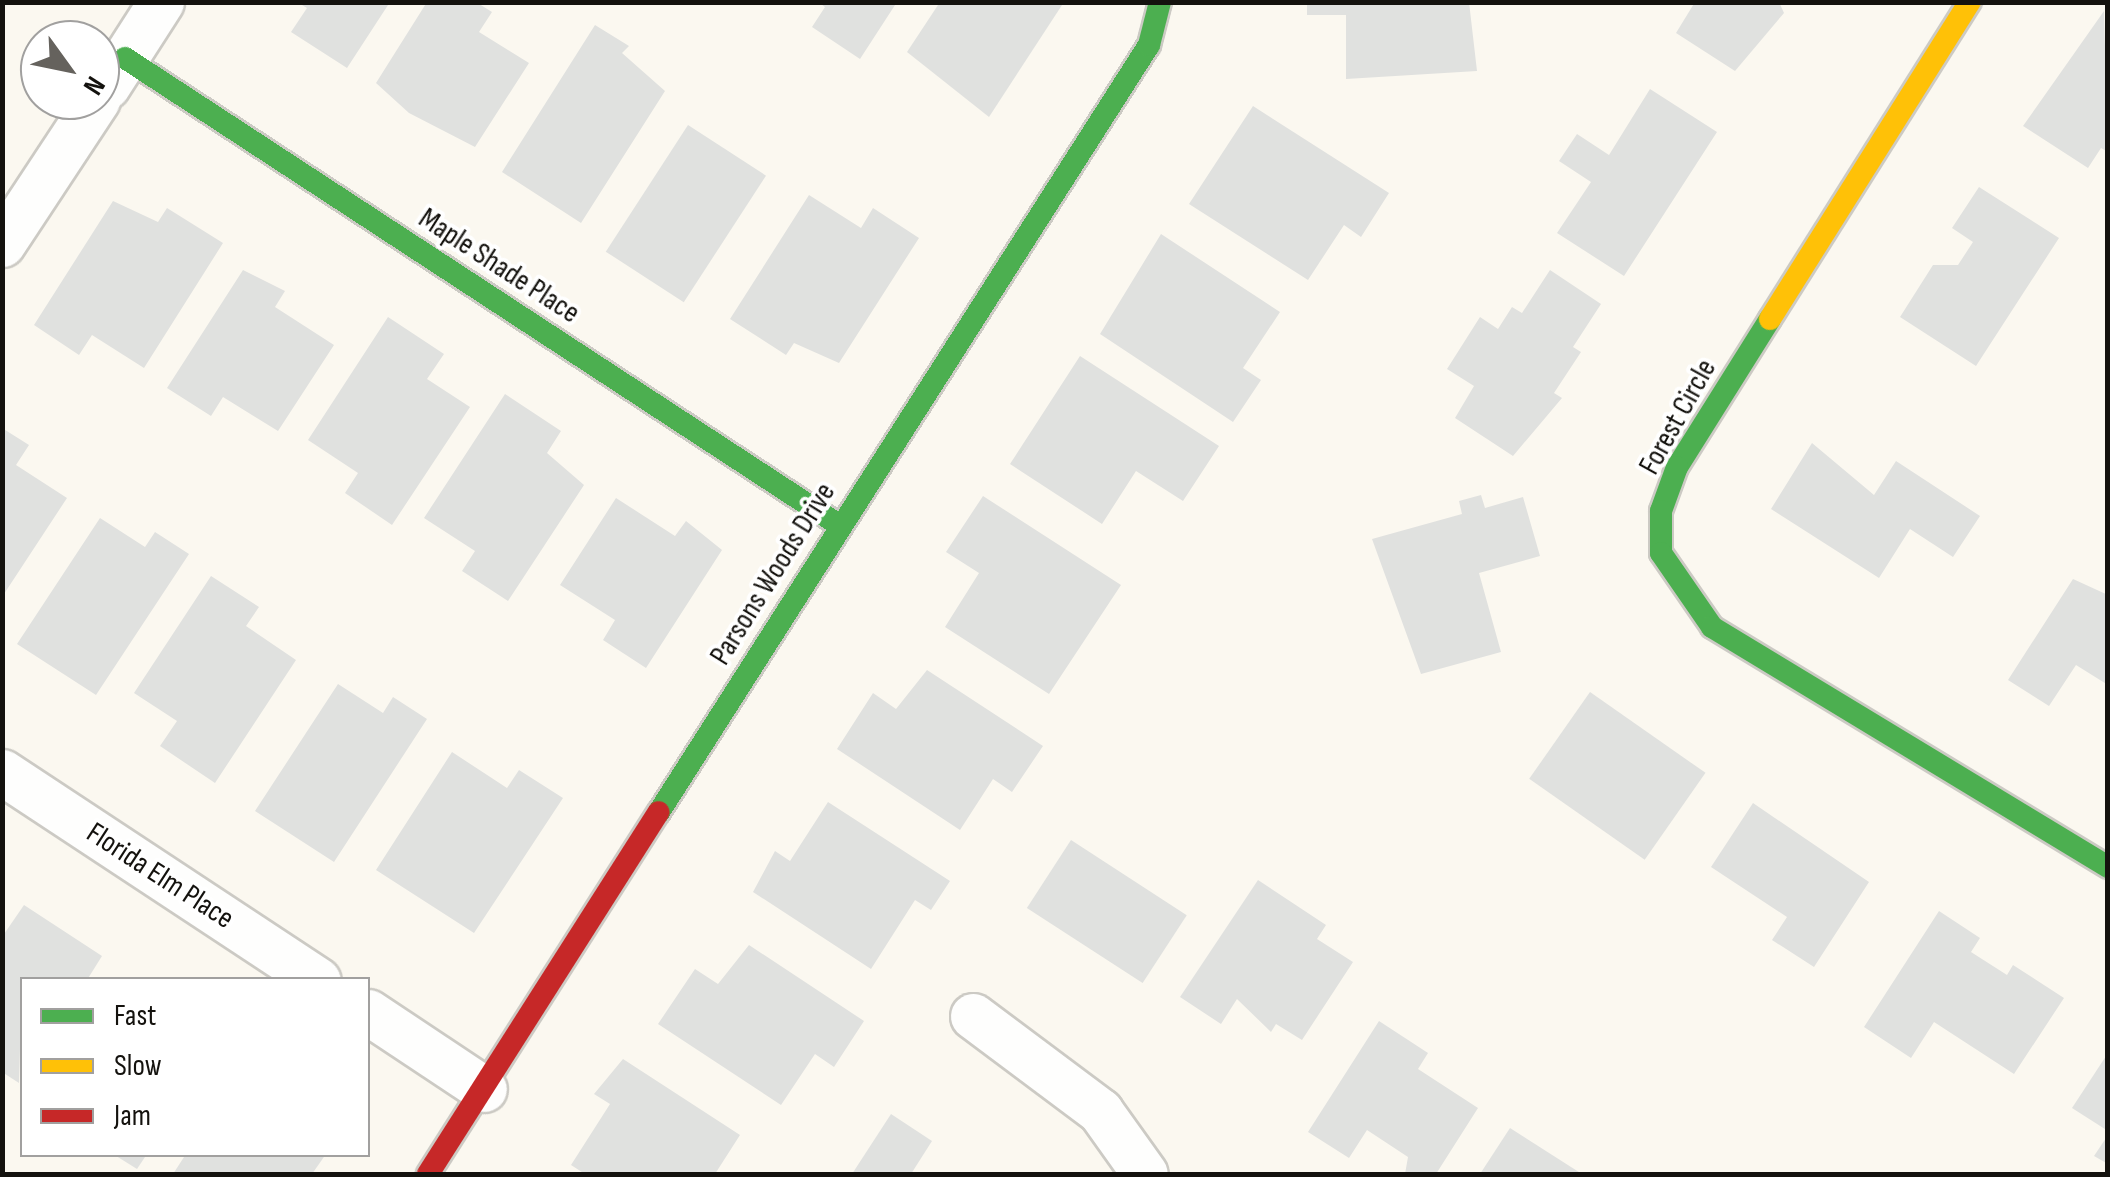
<!DOCTYPE html>
<style>
body{margin:0}
#map{position:relative;width:2110px;height:1177px;overflow:hidden;background:#fbf8f0;font-family:"Sofia Sans Condensed",sans-serif}
div>[style]{position:absolute}
.building>*{inset:0;background:#e0e1df;transform-origin:0 0}
.roads{filter:drop-shadow(2px 0 #cccac4) drop-shadow(-2px 0 #cccac4) drop-shadow(0 2px #cccac4) drop-shadow(0 -2px #cccac4)}
.street>*{height:45px;margin:-22.5px;padding:0 22.5px;transform-origin:22.5px;border-radius:22.5px;background:#fefefd}
.fast>*{height:22px;margin:-11px;padding:0 11px;transform-origin:11px;border-radius:11px;background:#4caf50}
.slow>*{height:22px;margin:-11px;padding:0 11px;transform-origin:11px;border-radius:11px;background:#ffc107}
.jam>*{height:22px;margin:-11px;padding:0 11px;transform-origin:11px;border-radius:11px;background:#c62828}
span{translate:-50% -50%;white-space:nowrap;text-align:center;line-height:1.15;-webkit-text-stroke:8px #fff;paint-order:stroke}
.street-label{font-size:30px;color:#14120e}
.frame{position:absolute;inset:0;border:5px solid #14120e;pointer-events:none}
.legend{position:absolute;left:20px;top:977px;width:350px;height:180px;box-sizing:border-box;background:#fff;border:2px solid #a1a09f;margin:0;padding:12px 18px;list-style:none;font-size:30px;color:#14120e}
.legend li{display:flex;align-items:center;gap:20px;height:50px}
.legend b{width:50px;border:2px solid #a1a09f}
.north{position:absolute;left:20px;top:20px;width:100px;height:100px;box-sizing:border-box;background:#fff;border:2px solid #a1a09f;border-radius:50%;rotate:123deg;font-size:28px;font-weight:700;line-height:40px;text-align:center;color:#14120e}
.north::after{content:'';display:block;margin:auto;width:35px;height:45px;background:#65625d;clip-path:polygon(50% 0,100% 100%,50% 72%,0 100%)}
</style>
<div id="map">
<div class="building">
<div style="clip-path:polygon(297px 2px,390px 2px,347px 68px,291px 32px,307px 8px)"></div>
<div style="clip-path:polygon(427px 2px,476px 2px,492px 12px,479px 32px,529px 63px,475px 147px,409px 113px,376px 83px)"></div>
<div style="clip-path:polygon(818px 2px,897px 2px,860px 59px,812px 27px,825px 7px)"></div>
<div style="clip-path:polygon(940px 2px,1064px 2px,989px 117px,907px 52px)"></div>
<div style="clip-path:polygon(1307px 2px,1469px 2px,1477px 71px,1346px 79px,1346px 15px,1307px 15px)"></div>
<div style="clip-path:polygon(1695px 2px,1779px 2px,1784px 13px,1735px 71px,1676px 33px)"></div>
<div style="clip-path:polygon(2104px 11px,2108px 152px,2101px 148px,2088px 168px,2023px 126px)"></div>
<div style="clip-path:polygon(595px 25px,629px 46px,622px 53px,665px 91px,581px 223px,502px 172px)"></div>
<div style="clip-path:polygon(1650px 89px,1717px 132px,1624px 276px,1557px 233px,1591px 182px,1559px 161px,1577px 134px,1609px 155px)"></div>
<div style="clip-path:polygon(1253px 106px,1389px 193px,1361px 237px,1344px 225px,1308px 280px,1189px 204px)"></div>
<div style="left:688px;top:125px;width:93px;height:151px;rotate:33deg"></div>
<div style="clip-path:polygon(1979px 187px,2059px 238px,1976px 366px,1900px 317px,1933px 265px,1958px 265px,1973px 242px,1952px 228px)"></div>
<div style="clip-path:polygon(809px 195px,861px 228px,873px 208px,919px 238px,839px 363px,794px 343px,786px 355px,730px 319px)"></div>
<div style="clip-path:polygon(113px 201px,158px 222px,167px 208px,223px 243px,144px 368px,92px 335px,79px 355px,34px 325px)"></div>
<div style="clip-path:polygon(1161px 234px,1280px 312px,1243px 368px,1261px 380px,1233px 422px,1100px 334px)"></div>
<div style="clip-path:polygon(243px 270px,285px 291px,275px 307px,334px 345px,278px 431px,223px 397px,211px 416px,167px 388px)"></div>
<div style="clip-path:polygon(1550px 270px,1601px 304px,1573px 347px,1581px 352px,1554px 393px,1562px 398px,1513px 456px,1455px 418px,1474px 386px,1447px 369px,1480px 317px,1498px 329px,1512px 307px,1522px 313px)"></div>
<div style="clip-path:polygon(388px 317px,444px 354px,427px 379px,470px 407px,392px 525px,345px 493px,358px 473px,308px 440px)"></div>
<div style="clip-path:polygon(1080px 356px,1219px 446px,1183px 501px,1136px 471px,1102px 524px,1010px 464px)"></div>
<div style="clip-path:polygon(505px 394px,561px 431px,547px 453px,584px 485px,508px 601px,462px 571px,475px 551px,424px 518px)"></div>
<div style="clip-path:polygon(2px 428px,29px 445px,16px 465px,67px 498px,2px 597px)"></div>
<div style="clip-path:polygon(1812px 443px,1874px 495px,1896px 461px,1980px 516px,1953px 557px,1910px 529px,1879px 578px,1771px 509px)"></div>
<div style="clip-path:polygon(1481px 495px,1485px 508px,1523px 497px,1540px 556px,1479px 573px,1501px 652px,1421px 674px,1372px 539px,1462px 514px,1459px 501px)"></div>
<div style="clip-path:polygon(983px 496px,1121px 585px,1049px 694px,945px 627px,979px 573px,946px 552px)"></div>
<div style="clip-path:polygon(616px 498px,675px 536px,686px 521px,722px 550px,646px 668px,603px 640px,615px 620px,560px 585px)"></div>
<div style="clip-path:polygon(100px 518px,145px 547px,155px 532px,189px 554px,96px 695px,17px 644px)"></div>
<div style="clip-path:polygon(211px 576px,259px 607px,246px 626px,296px 660px,215px 783px,160px 746px,177px 721px,134px 693px)"></div>
<div style="clip-path:polygon(2073px 579px,2108px 595px,2108px 685px,2076px 665px,2049px 706px,2008px 680px)"></div>
<div style="clip-path:polygon(927px 670px,1043px 746px,1012px 792px,993px 779px,960px 830px,837px 749px,873px 693px,896px 709px)"></div>
<div style="clip-path:polygon(338px 684px,383px 713px,393px 697px,427px 719px,334px 862px,255px 811px)"></div>
<div style="left:1590px;top:692px;width:141px;height:106px;rotate:35deg"></div>
<div style="clip-path:polygon(452px 752px,507px 788px,519px 770px,563px 798px,474px 933px,376px 870px)"></div>
<div style="clip-path:polygon(828px 802px,950px 881px,931px 910px,915px 900px,871px 969px,753px 892px,775px 851px,790px 861px)"></div>
<div style="clip-path:polygon(1753px 803px,1869px 882px,1814px 967px,1772px 940px,1787px 917px,1711px 867px)"></div>
<div style="left:1071px;top:840px;width:138px;height:81px;rotate:33deg"></div>
<div style="clip-path:polygon(1258px 880px,1326px 925px,1317px 939px,1353px 962px,1302px 1040px,1276px 1024px,1271px 1032px,1237px 999px,1221px 1024px,1180px 997px)"></div>
<div style="clip-path:polygon(24px 905px,102px 956px,87px 980px,22px 980px,19px 1083px,2px 1072px,2px 937px)"></div>
<div style="clip-path:polygon(1939px 911px,1980px 938px,1971px 952px,2007px 975px,2013px 965px,2064px 998px,2014px 1074px,1934px 1022px,1911px 1058px,1864px 1027px)"></div>
<div style="clip-path:polygon(749px 945px,864px 1021px,834px 1067px,815px 1054px,781px 1105px,658px 1024px,695px 969px,718px 984px)"></div>
<div style="clip-path:polygon(1379px 1021px,1428px 1053px,1418px 1069px,1478px 1108px,1436px 1174px,1405px 1174px,1408px 1157px,1367px 1130px,1349px 1158px,1308px 1132px)"></div>
<div style="clip-path:polygon(2108px 1053px,2108px 1131px,2072px 1108px)"></div>
<div style="clip-path:polygon(623px 1059px,740px 1135px,715px 1174px,585px 1174px,571px 1165px,610px 1104px,594px 1094px)"></div>
<div style="clip-path:polygon(891px 1114px,932px 1141px,911px 1174px,852px 1174px)"></div>
<div style="clip-path:polygon(1510px 1128px,1582px 1174px,1480px 1174px)"></div>
<div style="clip-path:polygon(2108px 1135px,2108px 1164px,2094px 1156px)"></div>
<div style="clip-path:polygon(113px 1154px,147px 1154px,137px 1169px)"></div>
<div style="clip-path:polygon(186px 1154px,326px 1154px,312px 1174px,173px 1174px)"></div>
</div>
<div class="roads">
<div class="street">
<div style="left:107px;top:86px;width:100px;rotate:-57.3deg"></div>
<div style="left:2px;top:244px;width:173px;rotate:-56.6deg"></div>
<div style="left:2px;top:772px;width:378px;rotate:33.4deg"></div>
<div style="left:368px;top:1012px;width:139px;rotate:33.6deg"></div>
<div style="left:973px;top:1016px;width:159px;rotate:36.8deg"></div>
<div style="left:1100px;top:1111px;width:77px;rotate:54.5deg"></div>
</div>
<div class="fast">
<div style="left:125px;top:58px;width:853px;rotate:33.19deg"></div>
<div style="left:1770px;top:319px;width:175px;rotate:122.1deg"></div>
<div style="left:1677px;top:467px;width:47px;rotate:110deg"></div>
<div style="left:1661px;top:511px;width:42px;rotate:90deg"></div>
<div style="left:1661px;top:553px;width:90px;rotate:55.4deg"></div>
<div style="left:1712px;top:627px;width:463px;rotate:31.2deg"></div>
<div style="left:659px;top:812px;width:910px;rotate:-57.43deg"></div>
<div style="left:1149px;top:45px;width:44px;rotate:-75.7deg"></div>
</div>
<div class="slow">
<div style="left:1770px;top:319px;width:375px;rotate:-57.8deg"></div>
</div>
<div class="jam">
<div style="left:428px;top:1174px;width:429px;rotate:-57.5deg"></div>
</div>
</div>
<div class="street-label">
<span style="left:499px;top:266px;rotate:33deg">Maple Shade Place</span>
<span style="left:1678px;top:417px;rotate:-61deg">Forest Circle</span>
<span style="left:773px;top:574px;rotate:-58deg">Parsons Woods Drive</span>
<span style="left:160px;top:876px;rotate:33deg">Florida Elm Place</span>
</div>
<div class="frame"></div>
<ul class="legend">
<li><b style="height:12px;background:#4caf50"></b>Fast</li>
<li><b style="height:12px;background:#ffc107"></b>Slow</li>
<li><b style="height:12px;background:#c62828"></b>Jam</li>
</ul>
<div class="north">N</div>
</div>
